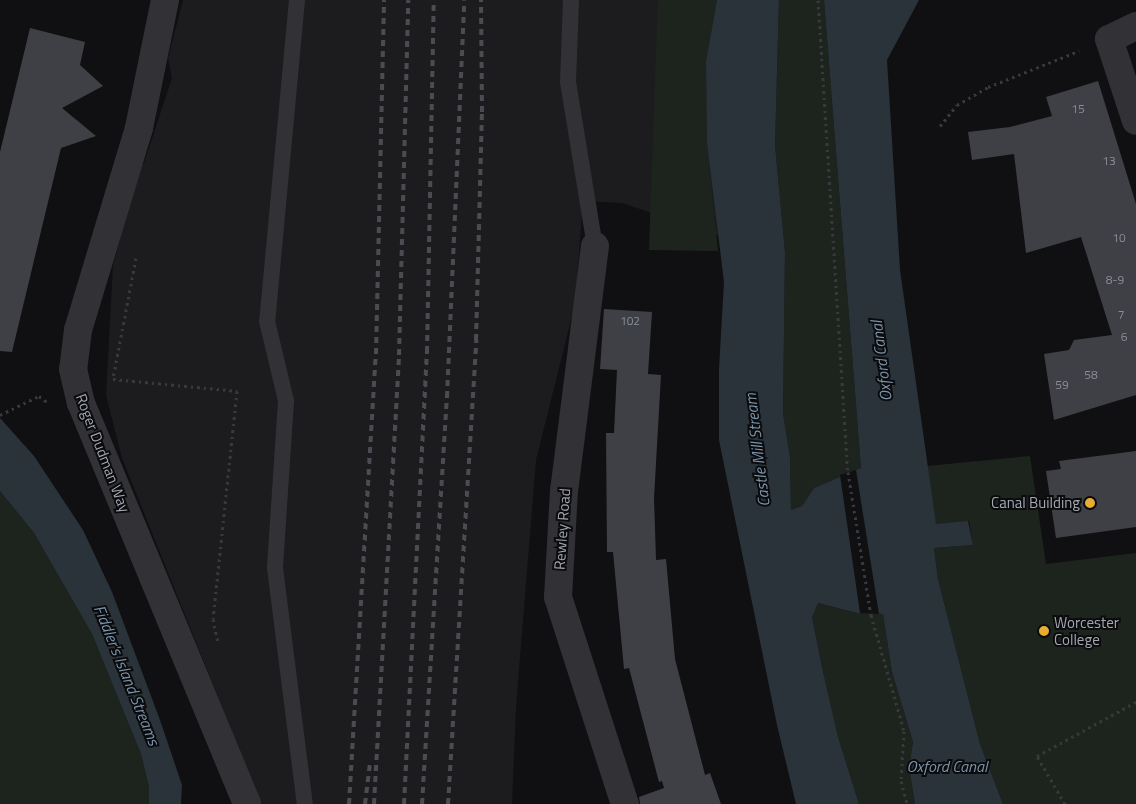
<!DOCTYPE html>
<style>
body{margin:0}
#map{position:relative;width:1136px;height:804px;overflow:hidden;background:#101012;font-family:"Titillium Web",sans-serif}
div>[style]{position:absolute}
.built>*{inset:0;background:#1c1c1f}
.green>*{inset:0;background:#1d241e}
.water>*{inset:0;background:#2a3339}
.pier>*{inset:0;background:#101012}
.building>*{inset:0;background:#3f4045}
.path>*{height:3px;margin-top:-1.5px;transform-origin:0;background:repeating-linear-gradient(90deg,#38393d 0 2.5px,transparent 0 6.5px)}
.lane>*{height:16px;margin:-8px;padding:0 8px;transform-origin:8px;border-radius:8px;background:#323236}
.street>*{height:28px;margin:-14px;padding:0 14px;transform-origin:14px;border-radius:14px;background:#323236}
.rail>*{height:4px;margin-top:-2px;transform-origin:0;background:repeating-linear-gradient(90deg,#4b4c51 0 6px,transparent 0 11px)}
.dots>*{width:14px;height:14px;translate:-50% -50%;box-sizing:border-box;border:2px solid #0b0b0d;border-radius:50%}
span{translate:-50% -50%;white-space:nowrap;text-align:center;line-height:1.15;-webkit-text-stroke:4px #0b0b0d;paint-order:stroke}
.number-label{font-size:12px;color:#898d97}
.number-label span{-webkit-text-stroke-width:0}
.street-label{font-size:15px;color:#a2a7b2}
.poi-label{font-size:15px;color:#a2a7b2}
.right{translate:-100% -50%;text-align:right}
.left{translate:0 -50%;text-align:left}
.water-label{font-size:16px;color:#7a94ac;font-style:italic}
</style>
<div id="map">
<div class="built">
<div style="clip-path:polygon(183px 0,717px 0,706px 61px,729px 239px,622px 203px,583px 201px,575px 304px,536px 460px,516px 707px,512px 804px,261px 804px,122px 458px,106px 395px,113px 266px,138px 169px,144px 163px,172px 78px,168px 58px)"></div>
</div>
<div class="green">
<div style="clip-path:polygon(658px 0,717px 0,706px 61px,707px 143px,718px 251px,649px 250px)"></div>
<div style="clip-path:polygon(779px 0,824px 0,861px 468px,814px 488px,802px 506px,791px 510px,790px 457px,783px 413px,785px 252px,775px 145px)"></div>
<div style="clip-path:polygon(1030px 456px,1046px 564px,1136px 553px,1136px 804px,1003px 804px,980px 744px,938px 579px,934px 548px,973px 545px,969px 521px,936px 525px,927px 466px)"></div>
<div style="clip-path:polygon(0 491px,34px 533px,92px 634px,141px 754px,149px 787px,149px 804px,0 804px)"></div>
<div style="clip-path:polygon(817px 603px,857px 613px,883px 614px,892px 672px,913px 742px,909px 767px,915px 804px,859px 804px,838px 737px,822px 667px,812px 617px)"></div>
</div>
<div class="water">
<div style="clip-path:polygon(717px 0,779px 0,775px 145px,785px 252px,783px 413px,790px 457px,791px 510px,802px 506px,814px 488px,861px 468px,824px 0,919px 0,887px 60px,900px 270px,936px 524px,968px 521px,973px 545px,934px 548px,938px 579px,980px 744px,1003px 804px,915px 804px,909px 767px,913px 742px,892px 672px,883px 614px,857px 613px,818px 603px,812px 617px,822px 667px,838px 737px,859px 804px,796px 804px,777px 725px,719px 440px,719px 369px,724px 282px,707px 143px,706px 61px)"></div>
<div style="clip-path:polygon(0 418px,34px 456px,83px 530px,112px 592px,160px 720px,182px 785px,181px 804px,149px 804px,149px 787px,141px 754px,92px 634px,34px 533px,0 491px)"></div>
</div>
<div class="pier">
<div style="clip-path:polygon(856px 470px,879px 614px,860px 613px,840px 475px)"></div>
</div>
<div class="building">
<div style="clip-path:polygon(30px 28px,85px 42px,80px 65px,103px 86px,62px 108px,96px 136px,61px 148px,12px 352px,0 351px,0 152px)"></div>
<div style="clip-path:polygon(1098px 81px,1136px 204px,1136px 395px,1054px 420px,1044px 354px,1069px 350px,1074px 340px,1112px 335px,1081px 237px,1026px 253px,1014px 154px,972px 160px,968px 132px,1010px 127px,1052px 116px,1046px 97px)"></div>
<div style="clip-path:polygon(604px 309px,652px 312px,648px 374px,661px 375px,654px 498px,656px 560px,666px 559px,675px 659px,705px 775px,710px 773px,721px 804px,640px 804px,639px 797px,664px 788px,662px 781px,659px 782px,629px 668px,624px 669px,613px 552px,607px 552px,606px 433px,614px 433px,617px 370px,600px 369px)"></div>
<div style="clip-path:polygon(1136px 451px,1136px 527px,1056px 538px,1046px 471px,1061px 469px,1059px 461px)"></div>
</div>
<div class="path">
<div style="left:818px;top:0;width:473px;rotate:86.4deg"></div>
<div style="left:848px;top:472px;width:145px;rotate:80.9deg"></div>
<div style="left:871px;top:615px;width:121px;rotate:74.1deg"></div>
<div style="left:904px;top:731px;width:50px;rotate:93.4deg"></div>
<div style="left:901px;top:781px;width:24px;rotate:75deg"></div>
<div style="left:940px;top:126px;width:27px;rotate:-51deg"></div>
<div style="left:957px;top:105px;width:36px;rotate:-30deg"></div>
<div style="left:988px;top:87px;width:98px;rotate:-21.6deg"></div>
<div style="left:136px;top:258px;width:123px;rotate:100.8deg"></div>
<div style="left:113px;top:379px;width:125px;rotate:5.5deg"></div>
<div style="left:237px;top:391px;width:229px;rotate:96deg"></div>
<div style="left:213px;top:619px;width:25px;rotate:78deg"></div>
<div style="left:0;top:415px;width:43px;rotate:-26deg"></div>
<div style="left:39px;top:396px;width:10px;rotate:37deg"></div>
<div style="left:1065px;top:804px;width:56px;rotate:-120.3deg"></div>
<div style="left:1037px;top:756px;width:113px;rotate:-28.6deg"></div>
</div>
<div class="lane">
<div style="left:297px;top:0;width:322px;rotate:95.3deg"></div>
<div style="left:267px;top:321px;width:82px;rotate:76.6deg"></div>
<div style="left:286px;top:401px;width:167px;rotate:93.8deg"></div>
<div style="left:275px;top:568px;width:238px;rotate:82.8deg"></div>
<div style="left:571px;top:0;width:82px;rotate:92.1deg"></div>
<div style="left:568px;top:82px;width:166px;rotate:80.7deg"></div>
</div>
<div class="street">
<div style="left:165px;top:0;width:131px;rotate:101.5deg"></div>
<div style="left:139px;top:128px;width:211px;rotate:106.8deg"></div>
<div style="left:78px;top:330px;width:39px;rotate:97deg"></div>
<div style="left:73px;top:369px;width:35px;rotate:77deg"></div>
<div style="left:81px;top:403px;width:434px;rotate:67.5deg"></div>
<div style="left:1136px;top:26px;width:30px;rotate:154deg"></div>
<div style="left:1109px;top:39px;width:86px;rotate:71.8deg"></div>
<div style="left:595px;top:246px;width:246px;rotate:97.2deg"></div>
<div style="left:564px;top:490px;width:107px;rotate:93.2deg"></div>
<div style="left:558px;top:597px;width:218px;rotate:72.1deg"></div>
</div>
<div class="rail">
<div style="left:349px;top:804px;width:451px;rotate:-86.6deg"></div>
<div style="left:376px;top:354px;width:354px;rotate:-88.7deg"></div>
<div style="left:365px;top:804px;width:41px;rotate:-83deg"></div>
<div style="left:374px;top:804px;width:450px;rotate:-86.8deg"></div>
<div style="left:399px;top:355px;width:355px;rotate:-88.5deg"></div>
<div style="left:404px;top:804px;width:453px;rotate:-87.1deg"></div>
<div style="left:427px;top:352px;width:352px;rotate:-88.9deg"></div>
<div style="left:422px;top:804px;width:408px;rotate:-86.5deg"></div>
<div style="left:447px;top:397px;width:397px;rotate:-87.5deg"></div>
<div style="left:448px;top:804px;width:465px;rotate:-86.5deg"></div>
<div style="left:476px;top:340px;width:228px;rotate:-88.5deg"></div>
<div style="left:482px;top:112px;width:112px;rotate:-90.5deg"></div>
</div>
<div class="dots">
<div style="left:1090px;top:503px;background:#e9ae31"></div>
<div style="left:1044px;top:631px;background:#e9ae31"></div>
</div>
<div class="number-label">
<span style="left:1078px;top:109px">15</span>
<span style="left:1109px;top:161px">13</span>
<span style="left:1119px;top:238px">10</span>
<span style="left:1115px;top:280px">8-9</span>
<span style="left:1121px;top:315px">7</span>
<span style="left:630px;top:321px">102</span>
<span style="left:1124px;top:337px">6</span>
<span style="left:1091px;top:375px">58</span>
<span style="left:1062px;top:385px">59</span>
</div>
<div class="street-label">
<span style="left:103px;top:453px;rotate:69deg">Roger Dudman Way</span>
<span style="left:562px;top:529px;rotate:-86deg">Rewley Road</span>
</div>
<div class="poi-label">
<span class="right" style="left:1080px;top:503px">Canal Building</span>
<span class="left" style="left:1054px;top:631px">Worcester<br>College</span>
</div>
<div class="water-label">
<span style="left:881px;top:361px;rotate:-97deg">Oxford Canal</span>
<span style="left:757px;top:450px;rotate:-97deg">Castle Mill Stream</span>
<span style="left:127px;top:675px;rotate:68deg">Fiddler's Island Streams</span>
<span style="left:947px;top:766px">Oxford Canal</span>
</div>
</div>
